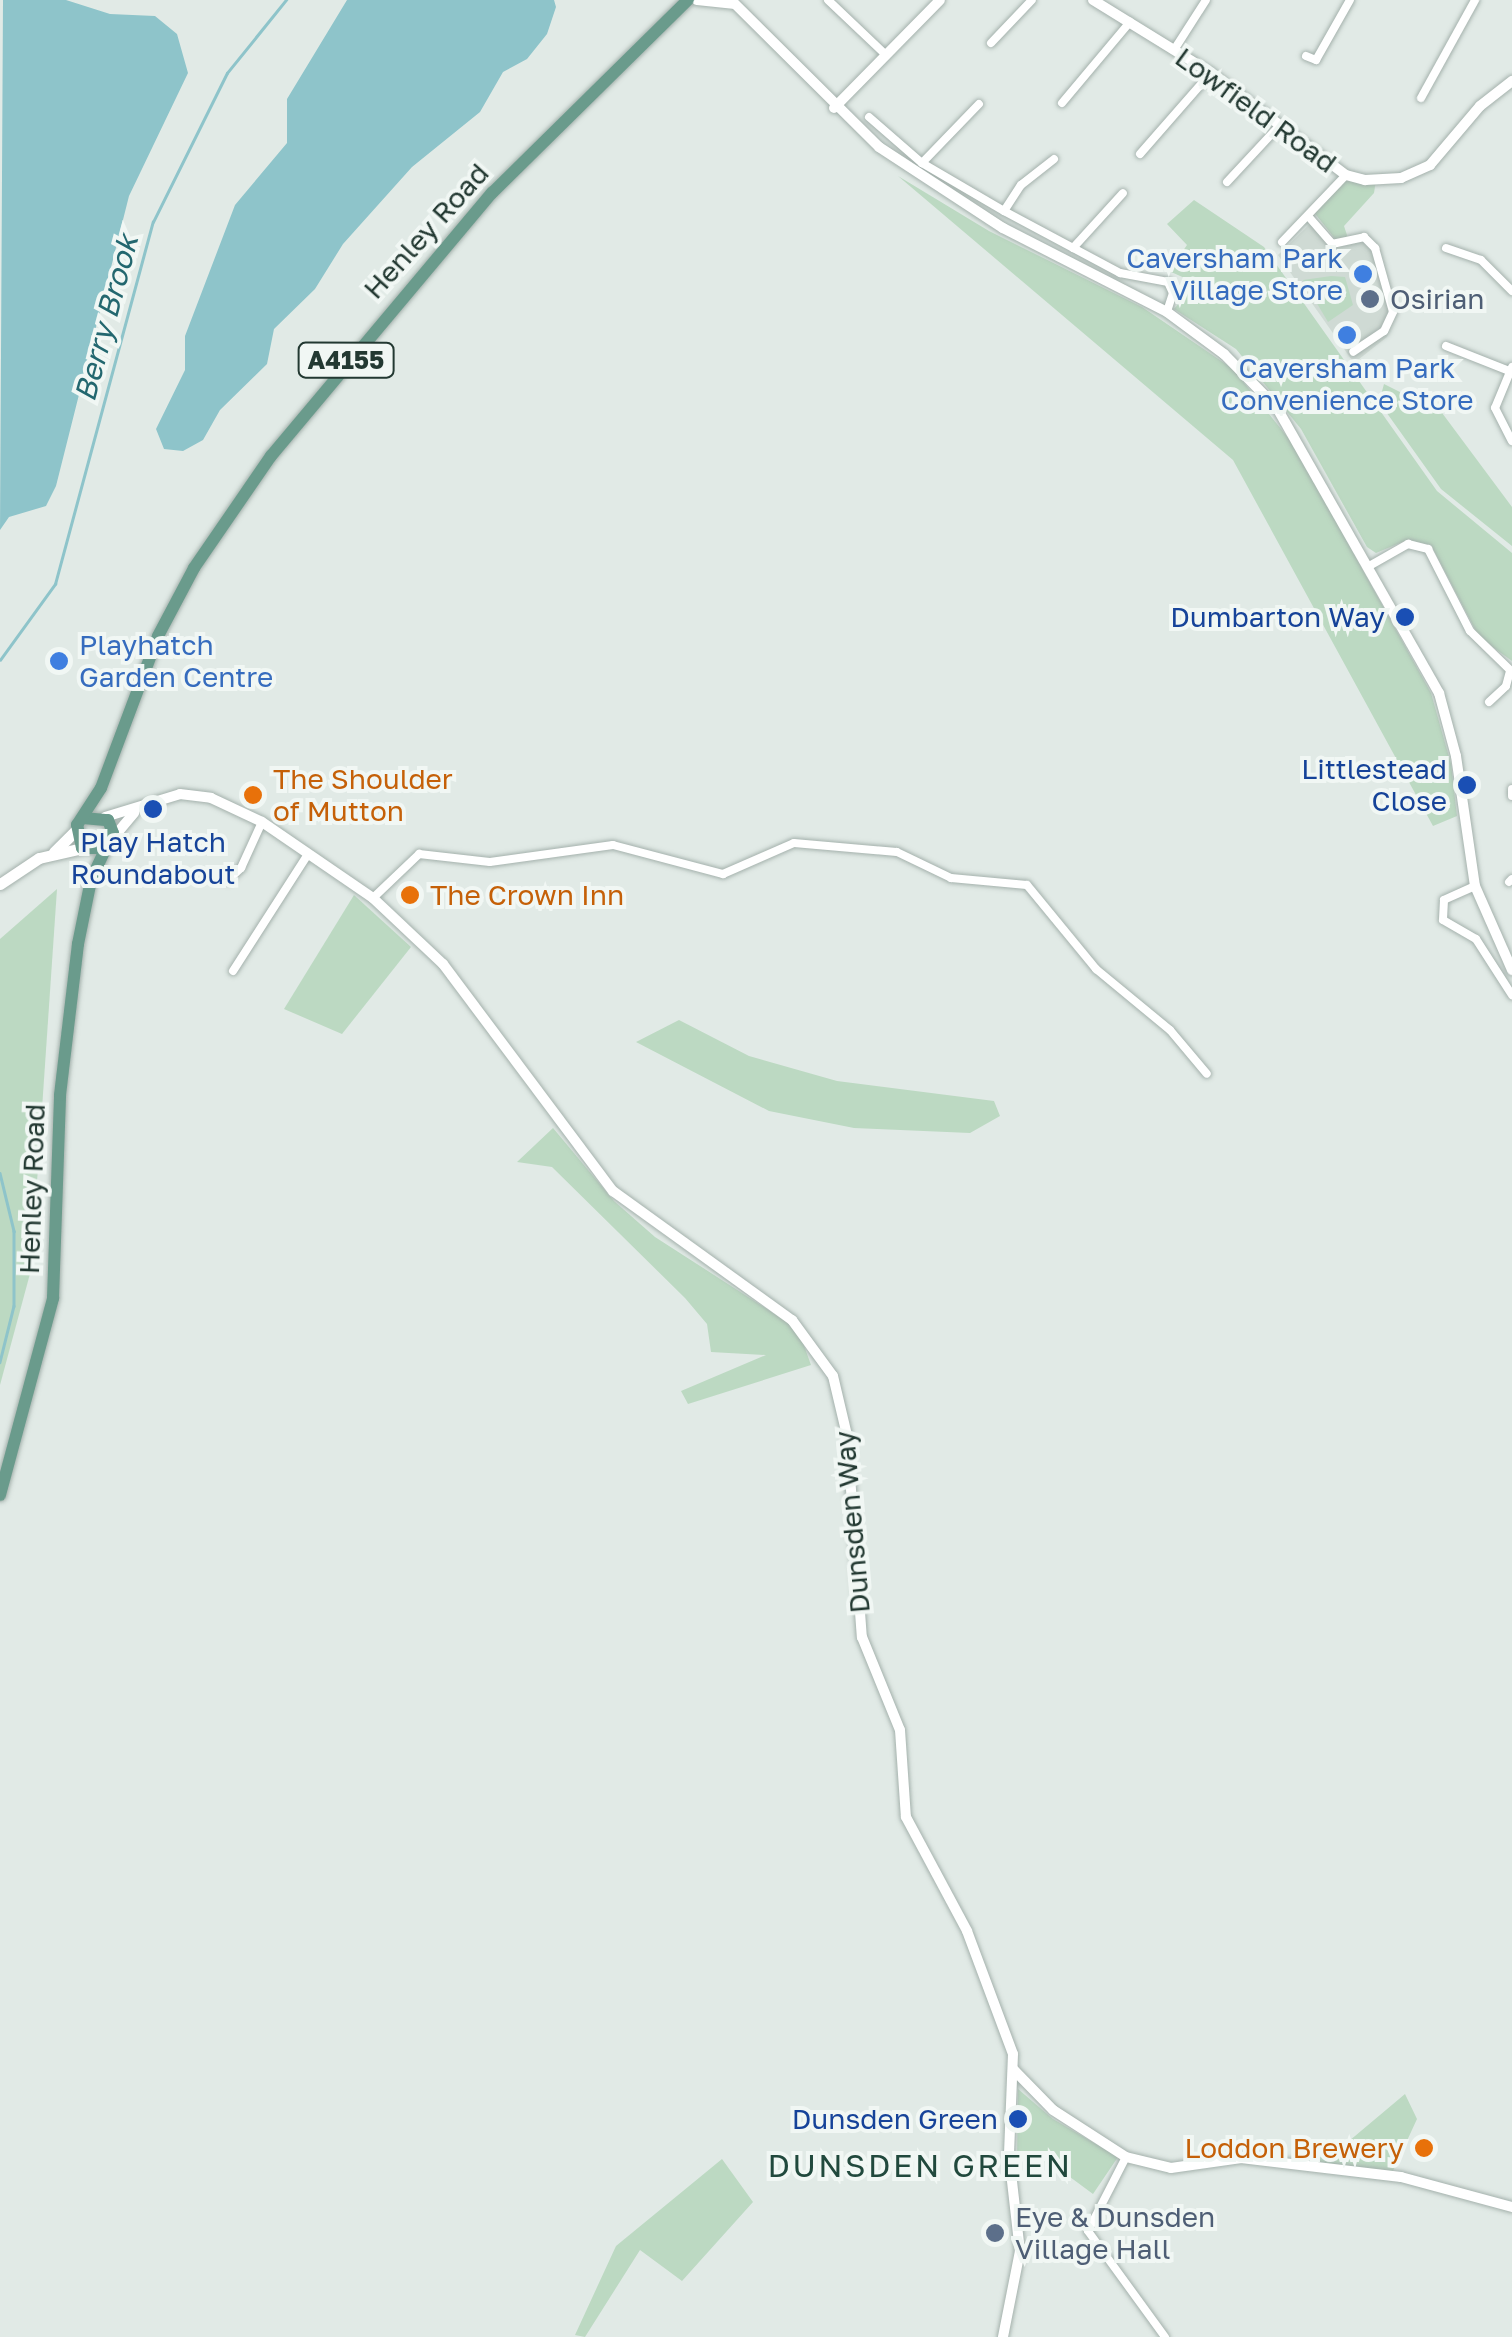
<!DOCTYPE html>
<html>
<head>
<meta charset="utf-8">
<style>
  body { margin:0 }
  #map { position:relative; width:1512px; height:2337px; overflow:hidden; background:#e1eae6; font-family:"Golos Text",sans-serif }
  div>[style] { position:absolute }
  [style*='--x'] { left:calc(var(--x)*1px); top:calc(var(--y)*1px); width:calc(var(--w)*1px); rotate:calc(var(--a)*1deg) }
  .built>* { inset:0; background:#cfdad4 }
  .green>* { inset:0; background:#bcd9c2 }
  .water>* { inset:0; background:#8ec4ca }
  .stream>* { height:2.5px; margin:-1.25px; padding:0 1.25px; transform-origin:1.25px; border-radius:1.25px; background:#8ec4ca }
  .roads { filter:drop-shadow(0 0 2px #a4b1ac) drop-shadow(0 0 2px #a4b1ac) }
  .minor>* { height:8px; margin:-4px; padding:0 4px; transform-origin:4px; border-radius:4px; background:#fff }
  .tertiary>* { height:10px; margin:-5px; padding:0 5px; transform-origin:5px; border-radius:5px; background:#fff }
  .secondary>* { height:11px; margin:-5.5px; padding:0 5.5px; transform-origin:5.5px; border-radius:5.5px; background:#fff }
  .primary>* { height:12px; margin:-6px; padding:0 6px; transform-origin:6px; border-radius:6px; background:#6a9b8c }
  .dots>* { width:28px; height:28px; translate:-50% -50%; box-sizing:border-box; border:5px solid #f1f7f4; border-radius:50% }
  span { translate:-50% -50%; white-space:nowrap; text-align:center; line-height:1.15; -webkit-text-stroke:8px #f1f7f4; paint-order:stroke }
  .shield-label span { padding:2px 8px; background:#f1f7f4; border:2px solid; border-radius:8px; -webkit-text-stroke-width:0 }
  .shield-label { font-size:25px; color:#233932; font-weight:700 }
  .street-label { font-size:28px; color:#233932 }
  .shop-label { font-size:28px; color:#366cbe }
  .right { translate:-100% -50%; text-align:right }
  .left { translate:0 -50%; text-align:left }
  .service-label { font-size:28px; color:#4e5e75 }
  .transit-label { font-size:28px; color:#164399 }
  .food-label { font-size:28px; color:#c56008 }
  .water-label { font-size:30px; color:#23676f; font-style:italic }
  .quarter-label { font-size:32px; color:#21493d; letter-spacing:2.5px }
</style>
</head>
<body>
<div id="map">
  <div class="built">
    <i style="clip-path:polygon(1315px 219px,1336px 240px,1367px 234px,1379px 247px,1395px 312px,1387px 337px,1354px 363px,1278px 255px)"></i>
  </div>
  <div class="green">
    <i style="clip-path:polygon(1346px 175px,1376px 180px,1374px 193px,1344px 226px,1348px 238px,1336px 240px,1313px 211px)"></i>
    <i style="clip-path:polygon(898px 176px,989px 231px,1142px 307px,1233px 369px,1293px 444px,1431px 693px,1451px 764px,1457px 816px,1433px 826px,1233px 460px)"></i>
    <i style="clip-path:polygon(1194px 200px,1264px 247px,1437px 491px,1512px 553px,1512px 661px,1479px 637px,1431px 545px,1407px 540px,1376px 553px,1367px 547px,1301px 429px,1236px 349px,1174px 309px,1190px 290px,1189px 280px,1169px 271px,1187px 245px,1167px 224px)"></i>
    <i style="clip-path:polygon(1331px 276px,1345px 277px,1353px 305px,1328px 322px,1303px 280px)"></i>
    <i style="clip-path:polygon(1384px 384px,1404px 394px,1425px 390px,1512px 507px,1512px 546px,1441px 489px,1379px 402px)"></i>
    <i style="clip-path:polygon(57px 889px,31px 1270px,0 1385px,0 939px)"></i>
    <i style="clip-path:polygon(354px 895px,411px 947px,342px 1034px,284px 1009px)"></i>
    <i style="clip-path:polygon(679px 1020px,749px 1056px,837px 1081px,994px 1101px,1000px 1116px,970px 1133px,854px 1128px,769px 1111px,636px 1042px)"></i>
    <i style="clip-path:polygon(553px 1128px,614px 1201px,655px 1237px,798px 1329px,811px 1365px,688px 1404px,681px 1391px,766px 1355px,711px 1352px,707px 1324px,685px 1298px,552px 1167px,517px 1162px)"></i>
    <i style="clip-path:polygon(1018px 2089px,1053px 2119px,1118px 2157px,1093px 2194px,1051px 2163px,1017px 2159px)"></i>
    <i style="clip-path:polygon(1405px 2094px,1417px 2119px,1393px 2171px,1329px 2170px,1292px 2158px,1330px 2157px)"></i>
    <i style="clip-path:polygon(722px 2159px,753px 2202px,682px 2281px,640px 2250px,585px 2337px,575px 2335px,616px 2246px)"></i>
  </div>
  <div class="water">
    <i style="clip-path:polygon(3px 0,66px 0,110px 14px,155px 16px,177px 34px,188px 73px,129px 196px,56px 486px,46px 506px,9px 517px,0 530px)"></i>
    <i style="clip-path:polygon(347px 0,554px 0,556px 7px,547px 34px,527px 59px,503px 72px,480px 112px,412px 167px,343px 244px,315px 289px,274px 329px,267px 364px,220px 410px,203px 440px,183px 451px,164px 449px,156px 429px,185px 370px,185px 336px,235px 205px,287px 143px,287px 99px)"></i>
  </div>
  <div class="stream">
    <i style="--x:0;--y:660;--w:94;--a:-54.1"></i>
    <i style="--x:55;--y:584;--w:375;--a:-74.9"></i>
    <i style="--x:153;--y:222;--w:166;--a:-63.6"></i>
    <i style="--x:227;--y:73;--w:94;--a:-51.1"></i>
    <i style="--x:0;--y:1173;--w:60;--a:76.4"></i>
    <i style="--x:14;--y:1231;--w:75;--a:90"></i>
    <i style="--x:14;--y:1306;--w:58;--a:104"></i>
  </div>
  <div class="roads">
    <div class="minor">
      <i style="--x:828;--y:0;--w:79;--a:43.5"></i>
      <i style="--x:991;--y:43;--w:59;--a:-46.4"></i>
      <i style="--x:1174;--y:50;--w:59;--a:-57.4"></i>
      <i style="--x:1306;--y:56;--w:11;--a:22"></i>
      <i style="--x:1316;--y:60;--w:69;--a:-60.5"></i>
      <i style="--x:1421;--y:98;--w:112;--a:-61.1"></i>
      <i style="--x:1062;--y:103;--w:106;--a:-50"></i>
      <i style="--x:869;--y:117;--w:70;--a:41"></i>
      <i style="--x:922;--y:163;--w:95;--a:30.3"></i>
      <i style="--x:1004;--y:211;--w:132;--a:28.1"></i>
      <i style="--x:1120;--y:273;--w:49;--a:10.6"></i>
      <i style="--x:1168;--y:282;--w:12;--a:66"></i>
      <i style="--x:1173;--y:293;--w:20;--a:108"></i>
      <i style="--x:1140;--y:154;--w:108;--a:-48.8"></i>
      <i style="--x:922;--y:163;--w:82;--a:-46"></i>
      <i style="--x:1227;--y:182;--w:78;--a:-47.1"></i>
      <i style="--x:1004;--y:211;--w:31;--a:-57"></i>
      <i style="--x:1021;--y:185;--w:42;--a:-38.2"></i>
      <i style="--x:1308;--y:216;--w:37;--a:49"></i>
      <i style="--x:1332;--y:244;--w:33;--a:-12"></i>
      <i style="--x:1364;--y:237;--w:16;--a:45"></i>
      <i style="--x:1375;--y:248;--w:66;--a:74.3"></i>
      <i style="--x:1393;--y:312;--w:21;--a:115"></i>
      <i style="--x:1384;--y:331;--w:37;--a:146"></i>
      <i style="--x:1282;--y:242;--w:93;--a:-46.3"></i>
      <i style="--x:1073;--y:248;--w:74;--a:-47.7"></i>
      <i style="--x:1446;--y:248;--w:37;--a:19"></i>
      <i style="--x:1481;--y:260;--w:44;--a:45"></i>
      <i style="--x:1446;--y:346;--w:68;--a:21.6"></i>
      <i style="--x:1512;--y:367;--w:44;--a:112.5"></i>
      <i style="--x:1495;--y:408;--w:37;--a:63"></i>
      <i style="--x:1371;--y:565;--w:43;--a:-29.6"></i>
      <i style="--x:1408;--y:544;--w:21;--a:14"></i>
      <i style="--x:1428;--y:549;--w:92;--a:62.9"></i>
      <i style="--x:1470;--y:631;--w:59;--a:44.3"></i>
      <i style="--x:1489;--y:702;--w:23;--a:-43"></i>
      <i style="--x:1506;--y:686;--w:16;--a:-75"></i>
      <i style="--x:1512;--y:789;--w:7;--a:90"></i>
      <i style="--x:228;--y:880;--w:18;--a:-43"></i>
      <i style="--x:241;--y:868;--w:51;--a:-65.5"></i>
      <i style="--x:1509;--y:882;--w:4;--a:-45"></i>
      <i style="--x:1475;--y:886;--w:34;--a:156"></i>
      <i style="--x:1444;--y:900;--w:20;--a:93"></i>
      <i style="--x:1443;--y:920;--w:38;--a:30"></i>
      <i style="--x:1476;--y:939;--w:67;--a:57.3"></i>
      <i style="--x:373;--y:898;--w:64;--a:-43.7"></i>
      <i style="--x:419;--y:854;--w:71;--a:6.4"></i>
      <i style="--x:490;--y:862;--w:124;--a:-7.9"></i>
      <i style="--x:613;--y:845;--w:114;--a:14.8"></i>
      <i style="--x:723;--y:874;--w:77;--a:-23.6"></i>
      <i style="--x:794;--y:843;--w:103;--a:5"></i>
      <i style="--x:897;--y:852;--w:60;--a:25.7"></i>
      <i style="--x:951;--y:878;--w:76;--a:5.3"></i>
      <i style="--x:1027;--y:885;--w:109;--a:50.6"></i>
      <i style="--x:1096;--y:969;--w:96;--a:39.5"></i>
      <i style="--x:1170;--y:1030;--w:57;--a:49.9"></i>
      <i style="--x:233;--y:971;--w:139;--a:-57.3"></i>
      <i style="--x:1126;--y:2157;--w:83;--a:117.2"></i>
      <i style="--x:1088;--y:2231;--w:131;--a:54"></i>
    </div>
    <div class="tertiary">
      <i style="--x:697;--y:0;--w:36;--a:6"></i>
      <i style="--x:731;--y:0;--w:209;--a:44.8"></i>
      <i style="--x:879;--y:147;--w:148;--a:33.2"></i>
      <i style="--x:1003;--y:228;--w:184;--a:27.1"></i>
      <i style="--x:1167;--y:312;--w:71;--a:36.4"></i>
      <i style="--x:1224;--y:354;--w:76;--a:45.5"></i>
      <i style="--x:1277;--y:408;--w:328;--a:60.4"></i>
      <i style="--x:1439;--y:693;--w:65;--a:74.9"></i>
      <i style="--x:1456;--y:756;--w:131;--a:81.7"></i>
      <i style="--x:1475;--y:886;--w:92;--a:66.2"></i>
      <i style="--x:1093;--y:0;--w:139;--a:31.7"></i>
      <i style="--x:1211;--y:73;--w:169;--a:37.1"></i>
      <i style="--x:1346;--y:175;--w:20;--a:15"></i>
      <i style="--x:1365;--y:180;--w:36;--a:-3"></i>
      <i style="--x:1401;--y:178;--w:32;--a:-24"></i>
      <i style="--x:1430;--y:165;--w:77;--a:-49.7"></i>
      <i style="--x:1480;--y:106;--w:41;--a:-38"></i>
      <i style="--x:834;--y:108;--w:151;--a:-45.5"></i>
      <i style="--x:105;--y:817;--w:78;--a:-17"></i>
      <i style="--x:180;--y:794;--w:31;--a:7"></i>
      <i style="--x:211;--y:798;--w:56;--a:25.2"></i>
      <i style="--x:262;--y:822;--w:135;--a:34.4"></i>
      <i style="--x:373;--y:898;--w:96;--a:43.3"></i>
      <i style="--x:443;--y:964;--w:284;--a:53.2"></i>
      <i style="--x:613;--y:1191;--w:221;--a:35.8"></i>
      <i style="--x:792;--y:1320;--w:69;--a:53.8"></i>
      <i style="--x:833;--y:1376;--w:61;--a:76.7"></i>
      <i style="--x:847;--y:1435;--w:203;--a:85.8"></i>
      <i style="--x:862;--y:1637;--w:100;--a:67.8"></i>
      <i style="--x:900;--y:1730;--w:87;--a:86.1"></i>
      <i style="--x:906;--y:1817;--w:129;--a:61.8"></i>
      <i style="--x:967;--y:1931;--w:131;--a:69.5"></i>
      <i style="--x:1013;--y:2054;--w:101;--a:92.3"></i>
      <i style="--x:1009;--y:2155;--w:97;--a:83.5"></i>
      <i style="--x:1020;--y:2251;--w:88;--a:101.2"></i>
      <i style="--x:113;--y:838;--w:33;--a:-50"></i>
      <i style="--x:1013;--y:2069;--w:57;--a:45.7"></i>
      <i style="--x:1053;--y:2110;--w:87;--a:32.8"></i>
      <i style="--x:1126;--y:2157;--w:46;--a:13.7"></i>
      <i style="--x:1171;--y:2168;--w:71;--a:-8.1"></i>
      <i style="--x:1241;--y:2158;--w:161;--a:6.8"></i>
      <i style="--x:1401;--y:2177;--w:115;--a:15.1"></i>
    </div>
    <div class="secondary">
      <i style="--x:54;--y:852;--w:31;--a:-45"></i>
      <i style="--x:0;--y:884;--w:47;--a:-33.7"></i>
      <i style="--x:39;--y:858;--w:44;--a:-13.1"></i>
    </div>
    <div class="primary">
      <i style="--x:83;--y:818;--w:25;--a:5"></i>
      <i style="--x:108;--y:820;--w:14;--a:69"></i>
      <i style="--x:113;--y:833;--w:17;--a:115"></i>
      <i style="--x:106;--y:848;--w:24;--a:180"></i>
      <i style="--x:82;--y:848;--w:24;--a:-102"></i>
      <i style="--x:77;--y:825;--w:44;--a:-57"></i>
      <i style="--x:101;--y:788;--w:162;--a:-69.4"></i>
      <i style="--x:158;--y:636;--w:77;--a:-62.1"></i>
      <i style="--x:194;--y:568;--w:136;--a:-55.5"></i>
      <i style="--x:271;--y:456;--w:344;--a:-50"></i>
      <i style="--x:492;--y:193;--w:275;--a:-44.6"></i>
      <i style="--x:0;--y:1495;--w:204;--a:-74.9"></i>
      <i style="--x:53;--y:1298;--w:203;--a:-88"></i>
      <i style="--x:60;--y:1095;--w:152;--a:-83.2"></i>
      <i style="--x:78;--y:944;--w:65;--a:-78.5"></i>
      <i style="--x:91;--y:880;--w:35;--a:-65"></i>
    </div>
  </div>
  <div class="dots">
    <i style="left:1363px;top:274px;background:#3f7fe0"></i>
    <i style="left:1370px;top:299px;background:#5c6f8a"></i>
    <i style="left:1347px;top:335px;background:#3f7fe0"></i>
    <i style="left:1405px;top:617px;background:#1a4fb4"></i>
    <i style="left:59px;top:661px;background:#3f7fe0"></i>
    <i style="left:1467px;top:785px;background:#1a4fb4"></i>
    <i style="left:253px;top:795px;background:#e8710a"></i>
    <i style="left:153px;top:809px;background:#1a4fb4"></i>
    <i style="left:410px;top:895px;background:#e8710a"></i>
    <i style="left:1018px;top:2119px;background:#1a4fb4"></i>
    <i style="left:1424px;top:2148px;background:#e8710a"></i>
    <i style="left:995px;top:2233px;background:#5c6f8a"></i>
  </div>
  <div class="shield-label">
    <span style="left:346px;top:360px">A4155</span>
  </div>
  <div class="street-label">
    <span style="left:1256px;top:110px;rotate:36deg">Lowfield Road</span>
    <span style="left:426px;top:231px;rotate:-48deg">Henley Road</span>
    <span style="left:32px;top:1189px;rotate:-88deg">Henley Road</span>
    <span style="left:852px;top:1522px;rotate:-95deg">Dunsden Way</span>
  </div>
  <div class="shop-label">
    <span class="right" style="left:1343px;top:274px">Caversham Park<br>Village Store</span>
    <span style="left:1347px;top:384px">Caversham Park<br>Convenience Store</span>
    <span class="left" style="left:79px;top:661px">Playhatch<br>Garden Centre</span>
  </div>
  <div class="service-label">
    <span class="left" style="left:1390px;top:299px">Osirian</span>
    <span class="left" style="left:1015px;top:2233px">Eye &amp; Dunsden<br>Village Hall</span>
  </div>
  <div class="transit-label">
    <span class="right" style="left:1385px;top:617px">Dumbarton Way</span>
    <span class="right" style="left:1447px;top:785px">Littlestead<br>Close</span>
    <span style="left:153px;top:858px">Play Hatch<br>Roundabout</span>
    <span class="right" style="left:998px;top:2119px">Dunsden Green</span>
  </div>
  <div class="food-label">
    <span class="left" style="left:273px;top:795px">The Shoulder<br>of Mutton</span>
    <span class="left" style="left:430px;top:895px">The Crown Inn</span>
    <span class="right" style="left:1404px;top:2148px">Loddon Brewery</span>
  </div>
  <div class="water-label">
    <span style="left:106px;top:318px;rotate:-75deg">Berry Brook</span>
  </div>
  <div class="quarter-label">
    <span style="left:920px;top:2165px">DUNSDEN GREEN</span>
  </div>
</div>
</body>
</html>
